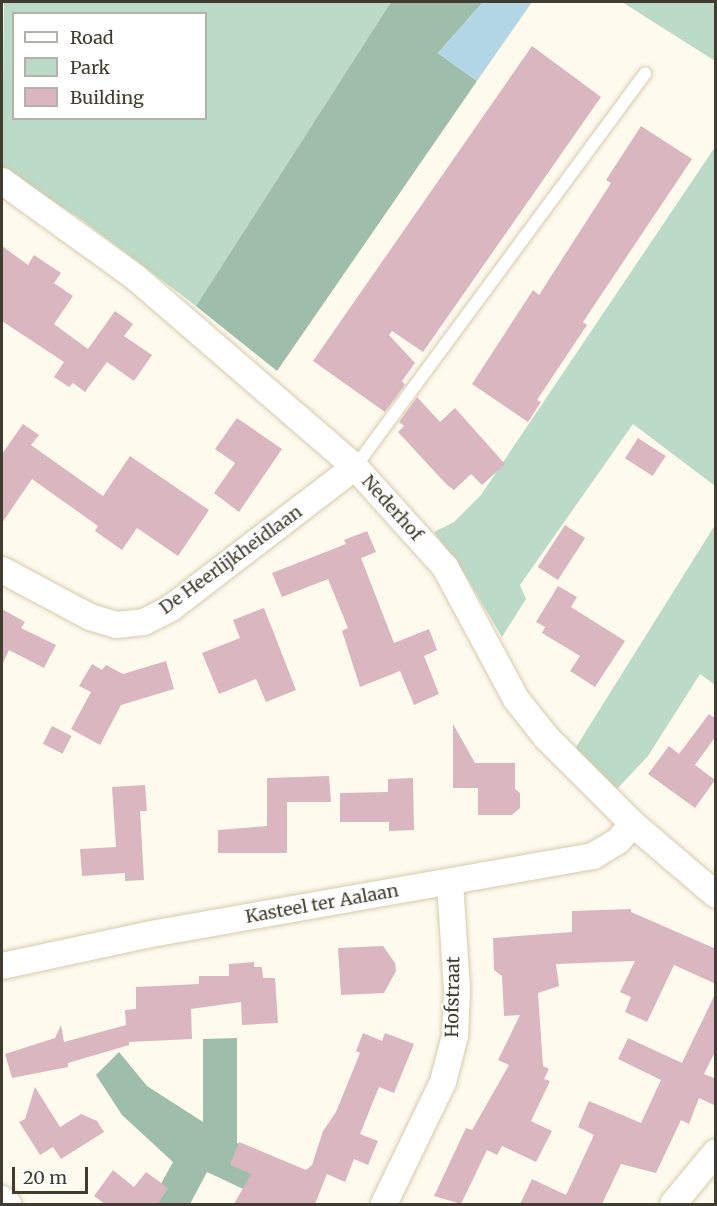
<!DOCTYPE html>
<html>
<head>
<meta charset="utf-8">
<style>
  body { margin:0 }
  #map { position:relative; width:717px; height:1206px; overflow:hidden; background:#fefaee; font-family:Merriweather,serif }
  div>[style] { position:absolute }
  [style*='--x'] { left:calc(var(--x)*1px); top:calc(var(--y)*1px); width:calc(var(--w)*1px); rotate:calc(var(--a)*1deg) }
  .green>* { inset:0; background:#bbdac7 }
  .forest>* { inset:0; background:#9ebdaa }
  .water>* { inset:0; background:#b2d6e6 }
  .building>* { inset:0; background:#d9b6c0; transform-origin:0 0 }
  .roads { filter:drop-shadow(0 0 2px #d5cbad) drop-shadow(0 0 2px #d5cbad) }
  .service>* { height:12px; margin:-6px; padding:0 6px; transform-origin:6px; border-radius:6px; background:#fff }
  .minor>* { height:26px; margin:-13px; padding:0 13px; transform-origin:13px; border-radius:13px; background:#fff }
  span { translate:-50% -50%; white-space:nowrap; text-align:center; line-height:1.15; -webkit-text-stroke:4.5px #fff; paint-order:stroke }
  .street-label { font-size:18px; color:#413c30 }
  .frame { position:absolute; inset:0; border:3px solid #413c30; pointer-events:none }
  .legend { position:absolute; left:12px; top:12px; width:195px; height:108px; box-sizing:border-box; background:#fff; border:2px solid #b3b1ac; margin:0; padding:8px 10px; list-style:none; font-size:18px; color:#413c30 }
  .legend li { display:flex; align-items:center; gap:12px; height:30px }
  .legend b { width:30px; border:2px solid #b3b1ac }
  .scale { position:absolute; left:12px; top:1167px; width:76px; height:27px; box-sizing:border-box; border:3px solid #413c30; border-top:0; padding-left:8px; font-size:18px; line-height:21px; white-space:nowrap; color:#413c30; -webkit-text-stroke:4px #fff; paint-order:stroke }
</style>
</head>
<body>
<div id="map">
  <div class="green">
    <i style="clip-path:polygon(evenodd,4px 2px,391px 2px,196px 306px,82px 220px,2px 168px,4px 2px,14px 14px,206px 14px,206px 118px,14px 118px,14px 14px)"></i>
    <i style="clip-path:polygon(622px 2px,715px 2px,715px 61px)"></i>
    <i style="clip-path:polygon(715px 147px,715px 486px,633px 424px,520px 585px,526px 599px,502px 637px,461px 568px,434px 532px,454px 522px,481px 495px)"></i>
    <i style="clip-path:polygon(715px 525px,715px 685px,700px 674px,648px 756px,615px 791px,573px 752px)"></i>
  </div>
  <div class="forest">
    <i style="clip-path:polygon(391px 2px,483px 2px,438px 53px,477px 81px,277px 371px,196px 306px)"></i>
    <i style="clip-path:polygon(237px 1038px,237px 1143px,271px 1159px,258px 1196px,207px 1172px,190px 1204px,150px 1204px,173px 1162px,122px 1115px,96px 1075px,119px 1052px,147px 1086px,203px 1122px,203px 1039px)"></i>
  </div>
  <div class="water">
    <i style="clip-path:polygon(483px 2px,532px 2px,477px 81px,438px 53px)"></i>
  </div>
  <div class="building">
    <i style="clip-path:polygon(532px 46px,601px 97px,423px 352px,392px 331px,389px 335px,415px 363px,402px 381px,405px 385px,385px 412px,313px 361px)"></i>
    <i style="clip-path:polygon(641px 126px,692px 159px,583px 322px,587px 325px,537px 400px,541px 402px,528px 422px,472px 384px,533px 290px,539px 295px,611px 183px,606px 180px)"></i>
    <i style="clip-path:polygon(2px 246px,28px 265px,34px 255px,61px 273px,54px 283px,73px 296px,54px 324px,88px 349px,115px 311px,133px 324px,124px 336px,152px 355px,134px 381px,107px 362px,85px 392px,73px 383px,69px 387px,54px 377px,64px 362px,2px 321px)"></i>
    <i style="clip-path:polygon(417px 397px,440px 422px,455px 408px,505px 464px,482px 485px,471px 474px,454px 490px,447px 485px,398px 432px,404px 426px,399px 422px)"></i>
    <i style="clip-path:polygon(237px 418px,282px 449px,239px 512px,214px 493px,235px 463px,215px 449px)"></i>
    <i style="clip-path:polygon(23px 424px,39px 435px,31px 445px,103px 496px,130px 456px,209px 510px,178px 556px,137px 528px,122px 550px,95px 531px,98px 526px,32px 479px,2px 523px,2px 454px)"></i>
    <i style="left:638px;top:438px;width:33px;height:24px;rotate:33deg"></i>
    <i style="left:565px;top:525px;width:24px;height:50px;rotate:33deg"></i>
    <i style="clip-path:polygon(367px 531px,376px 552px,361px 558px,394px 643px,429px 629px,437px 650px,424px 656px,439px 694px,414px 705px,400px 671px,360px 687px,342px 631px,348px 628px,328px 579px,282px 597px,272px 573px,346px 544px,344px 540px)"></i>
    <i style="clip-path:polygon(558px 586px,577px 597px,571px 607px,625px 641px,595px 687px,570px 671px,580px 656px,542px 633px,545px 627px,536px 622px)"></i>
    <i style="clip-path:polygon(264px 608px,296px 690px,266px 702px,256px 679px,219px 694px,202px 653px,240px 638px,233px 620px)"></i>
    <i style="clip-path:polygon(2px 609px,25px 622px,21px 628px,56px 645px,44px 668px,9px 650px,2px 665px)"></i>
    <i style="clip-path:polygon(166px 661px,174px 689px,121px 705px,100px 745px,71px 729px,91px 692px,79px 686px,92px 664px,102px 670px,106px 665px,123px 674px)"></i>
    <i style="clip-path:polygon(709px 714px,716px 719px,716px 736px,695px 765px,715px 780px,695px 808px,648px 774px,669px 746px,679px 754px)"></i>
    <i style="clip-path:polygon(453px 724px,475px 763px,515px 763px,515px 789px,520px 793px,520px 808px,512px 815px,478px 815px,478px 788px,453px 788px)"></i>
    <i style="left:52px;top:726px;width:22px;height:20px;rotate:27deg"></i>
    <i style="clip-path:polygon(329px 776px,331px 802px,287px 802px,287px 853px,218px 853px,218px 830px,267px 826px,267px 778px)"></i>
    <i style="clip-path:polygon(413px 778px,414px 830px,389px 831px,389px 822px,340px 822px,340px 793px,388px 792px,388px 779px)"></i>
    <i style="clip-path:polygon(145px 785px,147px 811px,140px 811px,144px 880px,125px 881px,125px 873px,82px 876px,80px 849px,116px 847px,112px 787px)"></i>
    <i style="clip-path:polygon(631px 909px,631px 912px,716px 949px,716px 984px,674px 965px,647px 1022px,625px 1012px,631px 997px,620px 992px,635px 961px,556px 964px,559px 986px,538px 993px,543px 1066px,549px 1069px,544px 1079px,550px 1081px,531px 1121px,552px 1131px,536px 1162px,502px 1146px,497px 1155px,487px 1150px,461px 1204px,434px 1196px,466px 1128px,472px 1130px,509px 1065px,498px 1060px,520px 1015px,504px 1016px,502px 976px,494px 970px,493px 938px,572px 932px,572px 911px)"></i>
    <i style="clip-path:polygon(383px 946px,395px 963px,396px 971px,384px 993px,341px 995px,338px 948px)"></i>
    <i style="clip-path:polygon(254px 962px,254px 967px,262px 967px,263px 978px,275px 978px,278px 1023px,242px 1025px,241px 1002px,191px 1009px,192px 1039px,129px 1042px,129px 1045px,68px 1063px,68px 1067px,12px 1078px,5px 1054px,55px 1038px,61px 1025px,64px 1042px,126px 1025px,125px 1010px,136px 1009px,136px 987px,199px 984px,199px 976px,229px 976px,229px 964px)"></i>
    <i style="clip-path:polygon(716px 992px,716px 1050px,704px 1074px,716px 1079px,716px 1106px,699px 1098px,689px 1124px,681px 1120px,656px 1173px,621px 1164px,602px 1204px,520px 1204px,532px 1179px,566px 1195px,594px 1135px,578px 1127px,589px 1101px,641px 1123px,661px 1080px,618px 1059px,628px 1038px,682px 1063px)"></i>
    <i style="clip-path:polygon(363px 1033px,382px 1041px,385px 1033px,414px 1044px,394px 1093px,379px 1087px,360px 1134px,378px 1141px,368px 1165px,354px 1159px,345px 1182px,327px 1174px,315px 1204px,234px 1204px,251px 1174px,230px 1165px,239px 1142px,306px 1170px,312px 1165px,323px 1131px,336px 1112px,360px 1053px,356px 1051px)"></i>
    <i style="clip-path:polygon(35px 1087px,60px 1127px,81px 1114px,97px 1121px,104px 1132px,61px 1159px,53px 1147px,40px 1155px,19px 1122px,25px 1119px)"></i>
    <i style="clip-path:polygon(113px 1170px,134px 1187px,146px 1172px,168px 1188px,158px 1204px,105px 1204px,94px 1196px)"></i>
  </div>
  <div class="roads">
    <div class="service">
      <i style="--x:355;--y:467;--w:489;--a:-53.6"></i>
    </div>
    <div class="minor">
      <i style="--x:2;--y:181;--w:164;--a:35.8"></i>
      <i style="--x:135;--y:277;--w:291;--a:40.8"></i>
      <i style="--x:355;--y:467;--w:135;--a:48"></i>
      <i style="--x:445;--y:567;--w:150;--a:61.7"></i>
      <i style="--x:516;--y:699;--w:48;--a:51.7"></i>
      <i style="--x:546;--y:737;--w:123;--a:45"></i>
      <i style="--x:633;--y:824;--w:109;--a:40.5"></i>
      <i style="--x:2;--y:570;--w:100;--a:28.1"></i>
      <i style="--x:90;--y:617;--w:27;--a:17"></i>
      <i style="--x:116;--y:625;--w:28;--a:-6"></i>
      <i style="--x:144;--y:622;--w:30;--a:-27"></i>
      <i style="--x:171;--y:608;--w:232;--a:-37.5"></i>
      <i style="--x:2;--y:966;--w:152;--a:-12.1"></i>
      <i style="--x:151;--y:934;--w:449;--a:-10"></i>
      <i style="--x:593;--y:856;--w:29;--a:-31"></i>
      <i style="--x:618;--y:841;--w:23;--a:-49"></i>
      <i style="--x:2;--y:1199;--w:8;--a:40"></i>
      <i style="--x:384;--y:1204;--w:136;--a:-64.2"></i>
      <i style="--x:443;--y:1082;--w:48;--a:-75.4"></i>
      <i style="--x:455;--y:1036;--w:46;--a:-87.5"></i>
      <i style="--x:457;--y:990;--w:108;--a:-93.7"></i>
      <i style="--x:673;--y:1204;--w:67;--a:-50.4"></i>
    </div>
  </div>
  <div class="street-label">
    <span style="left:392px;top:508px;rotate:48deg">Nederhof</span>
    <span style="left:231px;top:560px;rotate:-36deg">De Heerlijkheidlaan</span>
    <span style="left:322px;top:904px;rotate:-10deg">Kasteel ter Aalaan</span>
    <span style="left:453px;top:997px;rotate:-89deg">Hofstraat</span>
  </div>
  <div class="frame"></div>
  <ul class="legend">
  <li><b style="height:8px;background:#fff"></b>Road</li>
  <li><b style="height:16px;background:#bbdac7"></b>Park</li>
  <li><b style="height:16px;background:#d9b6c0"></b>Building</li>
  </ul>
  <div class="scale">20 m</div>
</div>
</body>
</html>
